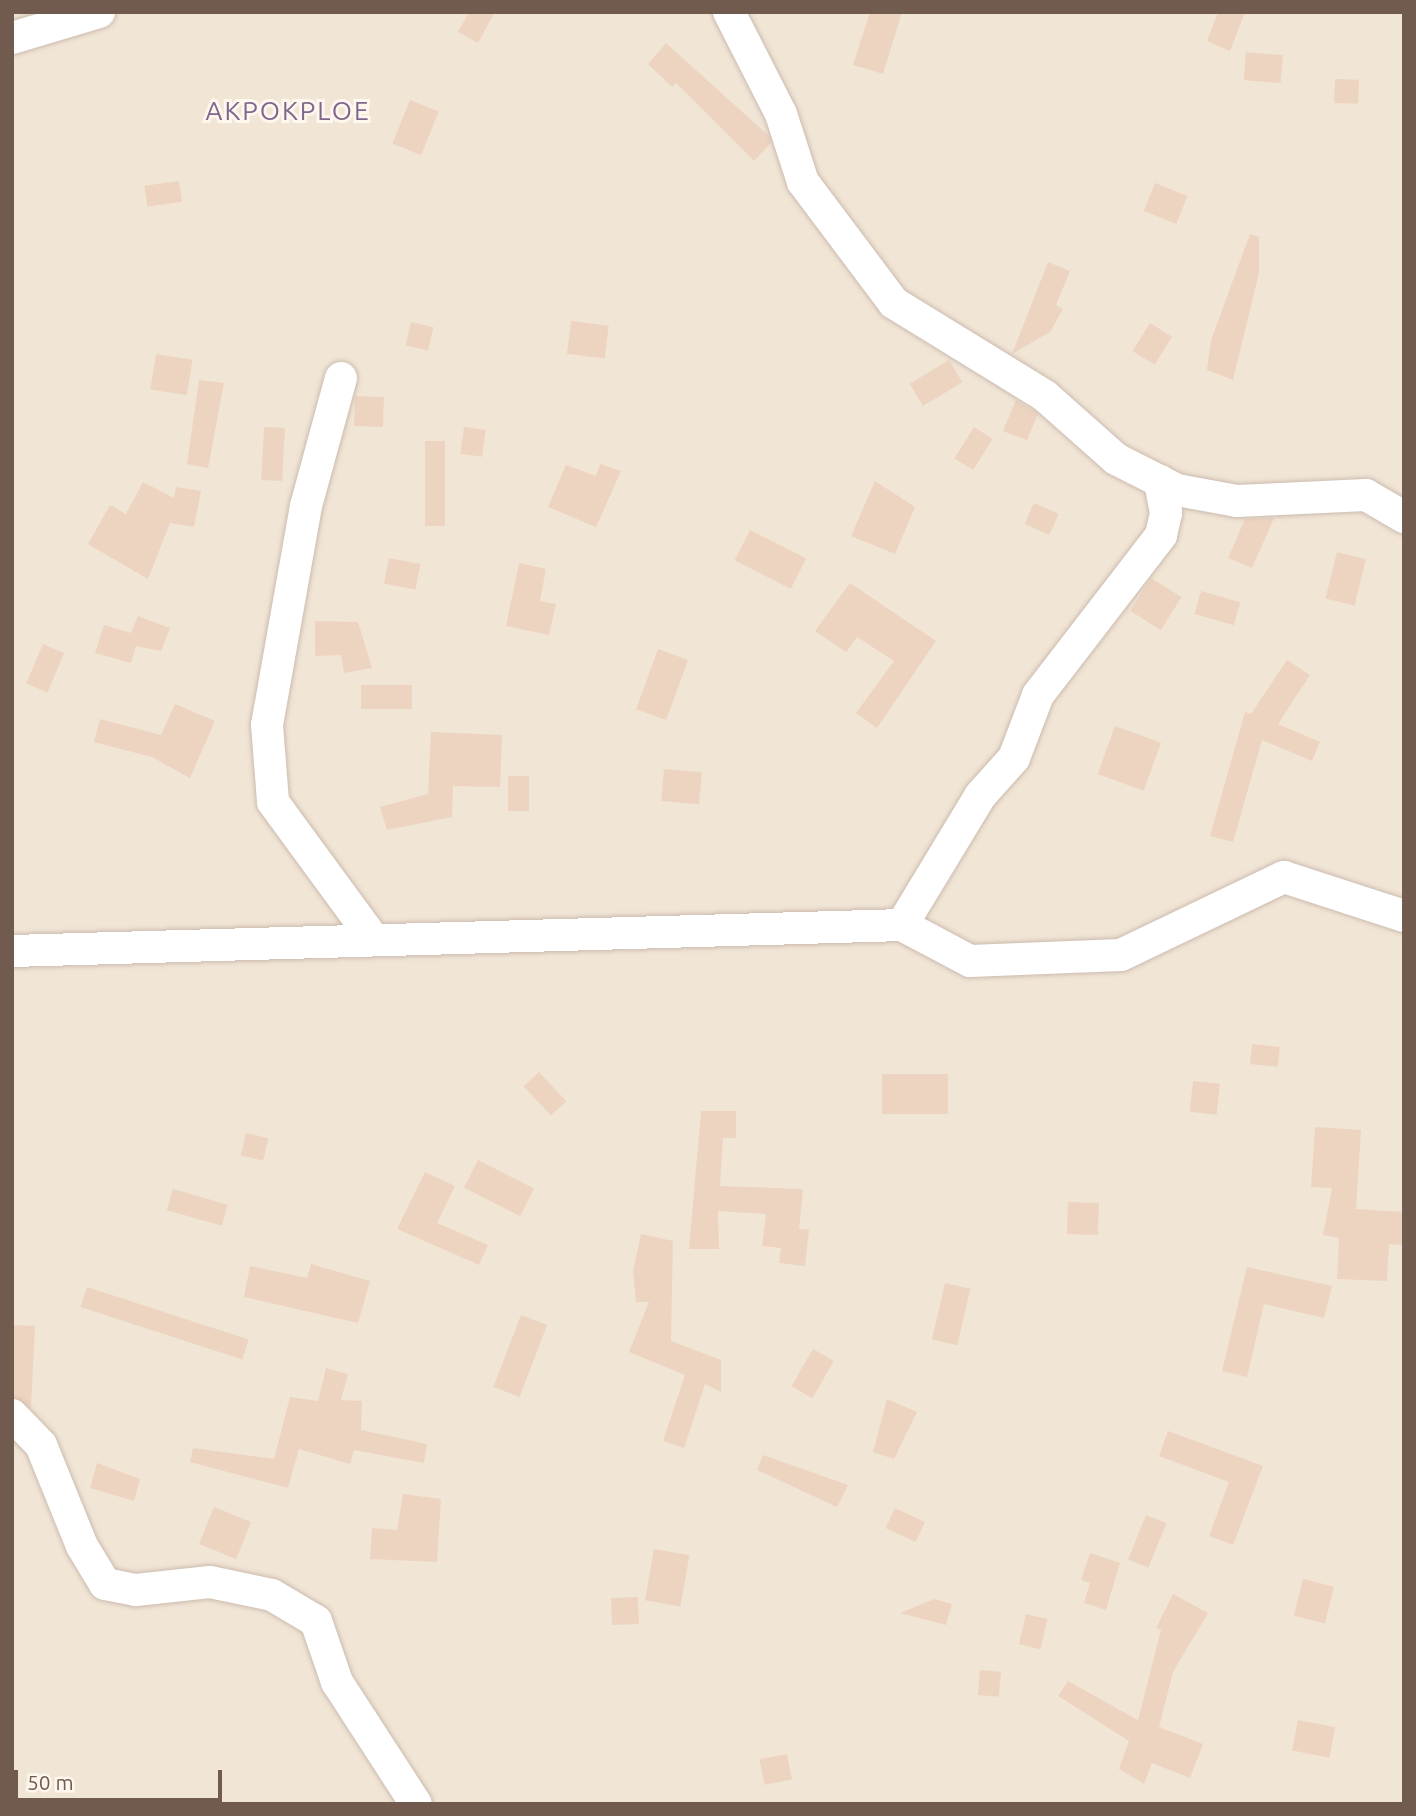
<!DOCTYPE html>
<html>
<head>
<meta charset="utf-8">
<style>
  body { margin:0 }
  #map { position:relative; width:1416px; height:1816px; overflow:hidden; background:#faf3e7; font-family:Ubuntu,sans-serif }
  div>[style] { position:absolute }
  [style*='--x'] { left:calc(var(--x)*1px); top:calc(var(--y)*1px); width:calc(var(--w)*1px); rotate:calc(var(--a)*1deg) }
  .residential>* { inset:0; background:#f1e5d6; transform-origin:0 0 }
  .building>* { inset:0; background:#edd4c1; transform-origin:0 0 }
  .roads { filter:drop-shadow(0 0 2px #cbbbae) drop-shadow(0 0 2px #cbbbae) }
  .street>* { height:32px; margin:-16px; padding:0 16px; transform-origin:16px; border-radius:16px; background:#fff }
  span { translate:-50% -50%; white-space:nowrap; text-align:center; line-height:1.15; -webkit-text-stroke:6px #fdf7ed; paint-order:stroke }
  .quarter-label { font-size:26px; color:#81668d; letter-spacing:2px }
  .frame { position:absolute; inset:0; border:14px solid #715b4e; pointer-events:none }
  .scale { position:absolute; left:14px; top:1770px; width:208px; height:32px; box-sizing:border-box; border:4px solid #715b4e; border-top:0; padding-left:9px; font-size:21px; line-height:24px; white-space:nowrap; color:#715b4e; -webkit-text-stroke:5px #fdf7ed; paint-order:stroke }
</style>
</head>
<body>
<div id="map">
  <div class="residential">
    <i style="left:12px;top:12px;width:1392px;height:1792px"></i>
  </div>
  <div class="building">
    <i style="clip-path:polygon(469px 12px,495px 12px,478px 43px,458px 32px)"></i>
    <i style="clip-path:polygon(870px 12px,902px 12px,883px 74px,853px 65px)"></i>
    <i style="clip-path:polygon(1218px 12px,1245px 12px,1230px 51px,1207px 41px)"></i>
    <i style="clip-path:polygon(666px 43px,769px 136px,771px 143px,754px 161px,676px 83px,672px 87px,648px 64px)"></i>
    <i style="left:1246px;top:52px;width:37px;height:28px;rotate:5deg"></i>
    <i style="left:1335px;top:79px;width:24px;height:24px;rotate:2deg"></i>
    <i style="left:410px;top:100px;width:31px;height:47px;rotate:22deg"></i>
    <i style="left:179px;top:181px;width:21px;height:35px;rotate:82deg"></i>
    <i style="left:1155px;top:183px;width:35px;height:30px;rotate:22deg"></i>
    <i style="clip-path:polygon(1250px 234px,1259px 237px,1259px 273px,1233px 380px,1207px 370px,1211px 340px)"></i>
    <i style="clip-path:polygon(1048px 262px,1070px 271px,1056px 305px,1063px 309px,1050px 332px,1012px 354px)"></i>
    <i style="left:571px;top:321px;width:38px;height:33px;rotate:7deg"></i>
    <i style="left:411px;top:322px;width:23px;height:24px;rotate:13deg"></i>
    <i style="left:1150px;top:323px;width:26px;height:33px;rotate:32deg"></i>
    <i style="left:156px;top:354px;width:37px;height:36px;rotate:9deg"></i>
    <i style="left:949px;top:360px;width:26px;height:46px;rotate:59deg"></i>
    <i style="clip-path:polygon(199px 380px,224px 383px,208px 468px,187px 464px)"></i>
    <i style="left:355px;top:396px;width:29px;height:30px;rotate:2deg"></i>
    <i style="clip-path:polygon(1016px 400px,1038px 414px,1027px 440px,1003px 431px)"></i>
    <i style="left:264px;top:427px;width:21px;height:53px;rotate:3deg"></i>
    <i style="left:464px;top:427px;width:22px;height:27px;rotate:8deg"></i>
    <i style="left:974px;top:427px;width:22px;height:37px;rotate:32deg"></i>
    <i style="left:425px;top:441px;width:20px;height:85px"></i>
    <i style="clip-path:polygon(600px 464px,621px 471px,596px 527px,548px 507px,566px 465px,596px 476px)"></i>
    <i style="clip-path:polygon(875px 481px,915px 507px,895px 554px,851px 536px)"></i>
    <i style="clip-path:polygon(143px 482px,174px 498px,176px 487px,201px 491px,194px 527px,170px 523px,148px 579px,88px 544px,110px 505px,126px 514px)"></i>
    <i style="left:1034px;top:503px;width:27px;height:23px;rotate:24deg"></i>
    <i style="clip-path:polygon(1274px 518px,1252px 568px,1228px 558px,1245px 519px)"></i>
    <i style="left:750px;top:530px;width:63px;height:34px;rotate:27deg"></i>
    <i style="left:1337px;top:552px;width:30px;height:48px;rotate:14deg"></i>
    <i style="left:389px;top:558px;width:32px;height:26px;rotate:11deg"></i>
    <i style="clip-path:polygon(519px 563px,546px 569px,540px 601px,556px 604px,549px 635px,506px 626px)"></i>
    <i style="left:1151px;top:578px;width:36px;height:39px;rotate:32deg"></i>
    <i style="clip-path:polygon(850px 583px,936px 641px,877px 728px,856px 713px,894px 661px,857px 637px,846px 652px,815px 631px)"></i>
    <i style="left:1201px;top:591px;width:41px;height:24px;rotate:16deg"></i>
    <i style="clip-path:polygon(138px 616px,170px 628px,161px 651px,136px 646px,131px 663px,95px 653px,104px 625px,131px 633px)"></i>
    <i style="clip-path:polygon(315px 621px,358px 622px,372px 668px,344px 673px,341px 655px,315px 656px)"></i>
    <i style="left:43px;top:644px;width:23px;height:43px;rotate:23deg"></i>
    <i style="left:658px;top:649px;width:32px;height:64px;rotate:20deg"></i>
    <i style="clip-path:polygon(1287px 660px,1310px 675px,1278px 724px,1320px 742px,1312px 761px,1262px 740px,1233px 842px,1210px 836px,1245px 712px,1251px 714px)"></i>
    <i style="left:412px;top:685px;width:24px;height:51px;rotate:90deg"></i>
    <i style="clip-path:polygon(175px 704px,215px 721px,190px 778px,152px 757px,94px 742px,100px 719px,161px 735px)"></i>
    <i style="left:1115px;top:726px;width:49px;height:51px;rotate:20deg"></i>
    <i style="clip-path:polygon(431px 732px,502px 735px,500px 787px,453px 786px,452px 817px,387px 830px,380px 807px,428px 794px)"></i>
    <i style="left:664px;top:769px;width:38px;height:32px;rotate:5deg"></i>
    <i style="left:508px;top:776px;width:21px;height:35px"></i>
    <i style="left:1252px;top:1044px;width:28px;height:20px;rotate:6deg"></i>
    <i style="left:539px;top:1072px;width:40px;height:21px;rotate:47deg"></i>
    <i style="left:882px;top:1074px;width:66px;height:40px"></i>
    <i style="left:1193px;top:1081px;width:27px;height:31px;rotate:6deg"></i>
    <i style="clip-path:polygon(701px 1111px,736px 1111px,736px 1138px,723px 1138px,720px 1186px,803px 1189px,799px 1229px,809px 1230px,805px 1266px,779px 1263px,781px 1248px,762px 1246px,766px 1214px,718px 1211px,719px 1249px,689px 1249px)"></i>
    <i style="clip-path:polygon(1315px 1127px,1361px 1130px,1356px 1209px,1404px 1212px,1404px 1245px,1389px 1244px,1387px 1281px,1337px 1279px,1339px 1238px,1323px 1235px,1332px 1188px,1311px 1187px)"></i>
    <i style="left:246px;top:1133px;width:23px;height:23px;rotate:13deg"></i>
    <i style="left:478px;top:1160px;width:63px;height:31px;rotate:27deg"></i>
    <i style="clip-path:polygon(425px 1172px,455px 1186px,437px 1223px,488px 1245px,479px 1265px,397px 1229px)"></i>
    <i style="left:173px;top:1189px;width:57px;height:22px;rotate:16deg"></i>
    <i style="left:1068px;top:1202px;width:31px;height:32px;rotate:2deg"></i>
    <i style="clip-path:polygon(641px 1234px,673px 1241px,671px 1341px,721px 1360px,721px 1392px,705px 1384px,684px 1448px,663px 1441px,685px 1375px,629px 1352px,649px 1302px,636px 1302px,633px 1271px)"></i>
    <i style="clip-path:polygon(311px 1264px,370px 1281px,358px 1323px,244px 1297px,250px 1266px,307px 1278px)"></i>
    <i style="clip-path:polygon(1247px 1267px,1332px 1286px,1324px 1318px,1264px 1304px,1247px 1377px,1222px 1371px)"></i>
    <i style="left:945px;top:1283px;width:26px;height:58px;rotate:13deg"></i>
    <i style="left:87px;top:1287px;width:170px;height:21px;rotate:18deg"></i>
    <i style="left:521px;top:1315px;width:28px;height:77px;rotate:21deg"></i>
    <i style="clip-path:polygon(12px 1325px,35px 1326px,31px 1408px,12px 1397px)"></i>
    <i style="left:813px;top:1349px;width:24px;height:43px;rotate:30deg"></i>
    <i style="clip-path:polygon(326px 1368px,348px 1374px,341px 1400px,362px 1401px,361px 1430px,427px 1444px,424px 1463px,354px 1450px,350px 1464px,299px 1449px,288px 1488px,190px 1462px,193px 1448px,274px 1459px,290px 1397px,318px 1401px)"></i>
    <i style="clip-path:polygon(887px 1399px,917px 1412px,894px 1459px,873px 1452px)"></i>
    <i style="clip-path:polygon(1168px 1431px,1263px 1466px,1233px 1545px,1209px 1536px,1229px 1482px,1159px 1456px)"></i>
    <i style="clip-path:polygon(763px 1455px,848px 1485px,837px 1507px,757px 1470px)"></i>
    <i style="clip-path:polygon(97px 1463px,140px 1479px,134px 1501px,90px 1488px)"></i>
    <i style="clip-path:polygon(403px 1494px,441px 1499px,437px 1562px,370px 1559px,372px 1528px,397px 1530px)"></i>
    <i style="left:214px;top:1507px;width:40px;height:40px;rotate:22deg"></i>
    <i style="left:895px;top:1508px;width:33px;height:22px;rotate:25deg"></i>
    <i style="left:1146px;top:1515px;width:22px;height:48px;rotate:22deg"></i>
    <i style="left:654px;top:1549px;width:36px;height:52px;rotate:10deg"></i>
    <i style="clip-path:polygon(1090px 1553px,1120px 1563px,1106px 1610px,1084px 1603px,1090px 1583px,1081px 1580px)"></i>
    <i style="left:1303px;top:1579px;width:32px;height:38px;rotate:14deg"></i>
    <i style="clip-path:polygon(1173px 1594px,1208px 1613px,1173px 1672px,1159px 1727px,1203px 1744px,1190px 1778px,1152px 1763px,1144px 1784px,1119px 1769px,1129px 1741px,1058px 1696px,1068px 1681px,1138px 1720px,1161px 1630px,1156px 1628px)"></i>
    <i style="left:638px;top:1597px;width:27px;height:27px;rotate:88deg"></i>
    <i style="clip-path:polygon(934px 1599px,952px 1604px,946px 1625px,900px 1613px)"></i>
    <i style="left:1026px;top:1614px;width:22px;height:31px;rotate:13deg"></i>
    <i style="left:980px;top:1670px;width:21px;height:25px;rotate:5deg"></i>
    <i style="left:1298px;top:1720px;width:38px;height:31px;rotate:11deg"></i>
    <i style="left:787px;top:1754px;width:26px;height:28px;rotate:79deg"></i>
  </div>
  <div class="roads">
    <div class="street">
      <i style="--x:729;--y:12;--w:114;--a:63"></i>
      <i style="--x:781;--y:114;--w:71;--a:72.1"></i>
      <i style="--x:803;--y:182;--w:151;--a:53.1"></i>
      <i style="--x:894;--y:303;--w:177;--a:31.6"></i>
      <i style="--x:1045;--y:396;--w:95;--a:41.6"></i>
      <i style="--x:1116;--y:459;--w:68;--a:26.9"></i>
      <i style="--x:1177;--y:490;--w:61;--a:10.4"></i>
      <i style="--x:1237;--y:501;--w:129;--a:-2.7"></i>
      <i style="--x:1366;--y:495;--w:44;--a:30.1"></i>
      <i style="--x:12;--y:38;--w:91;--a:-16.6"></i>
      <i style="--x:341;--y:378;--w:133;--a:105.3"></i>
      <i style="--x:306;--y:506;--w:222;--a:100.1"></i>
      <i style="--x:267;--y:725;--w:77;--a:85.5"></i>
      <i style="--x:273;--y:802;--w:171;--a:53.8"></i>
      <i style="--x:902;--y:925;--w:151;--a:-58.8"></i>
      <i style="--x:980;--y:796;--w:51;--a:-48.2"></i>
      <i style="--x:1014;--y:758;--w:67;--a:-69.1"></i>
      <i style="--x:1038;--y:695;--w:202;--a:-52.4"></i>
      <i style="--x:1161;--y:535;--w:23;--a:-77"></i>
      <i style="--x:1166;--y:513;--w:33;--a:-101"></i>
      <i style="--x:12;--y:951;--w:890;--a:-1.67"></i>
      <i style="--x:902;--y:925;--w:77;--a:27.9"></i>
      <i style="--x:970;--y:961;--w:151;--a:-2.3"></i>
      <i style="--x:1121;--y:955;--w:181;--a:-25.6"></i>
      <i style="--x:1284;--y:877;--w:126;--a:18"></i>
      <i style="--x:12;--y:1415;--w:42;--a:46"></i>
      <i style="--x:41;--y:1445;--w:109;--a:67.9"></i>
      <i style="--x:82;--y:1546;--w:44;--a:58.8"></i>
      <i style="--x:105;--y:1584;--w:32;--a:11"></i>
      <i style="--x:136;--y:1590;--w:74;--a:-6.2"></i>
      <i style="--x:210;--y:1582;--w:63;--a:11.8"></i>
      <i style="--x:272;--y:1595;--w:51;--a:30.6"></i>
      <i style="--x:316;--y:1621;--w:65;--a:71"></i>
      <i style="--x:337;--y:1682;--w:145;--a:57.1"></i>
    </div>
  </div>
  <div class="quarter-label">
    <span style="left:288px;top:111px">AKPOKPLOE</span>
  </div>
  <div class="frame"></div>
  <div class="scale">50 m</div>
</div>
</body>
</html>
